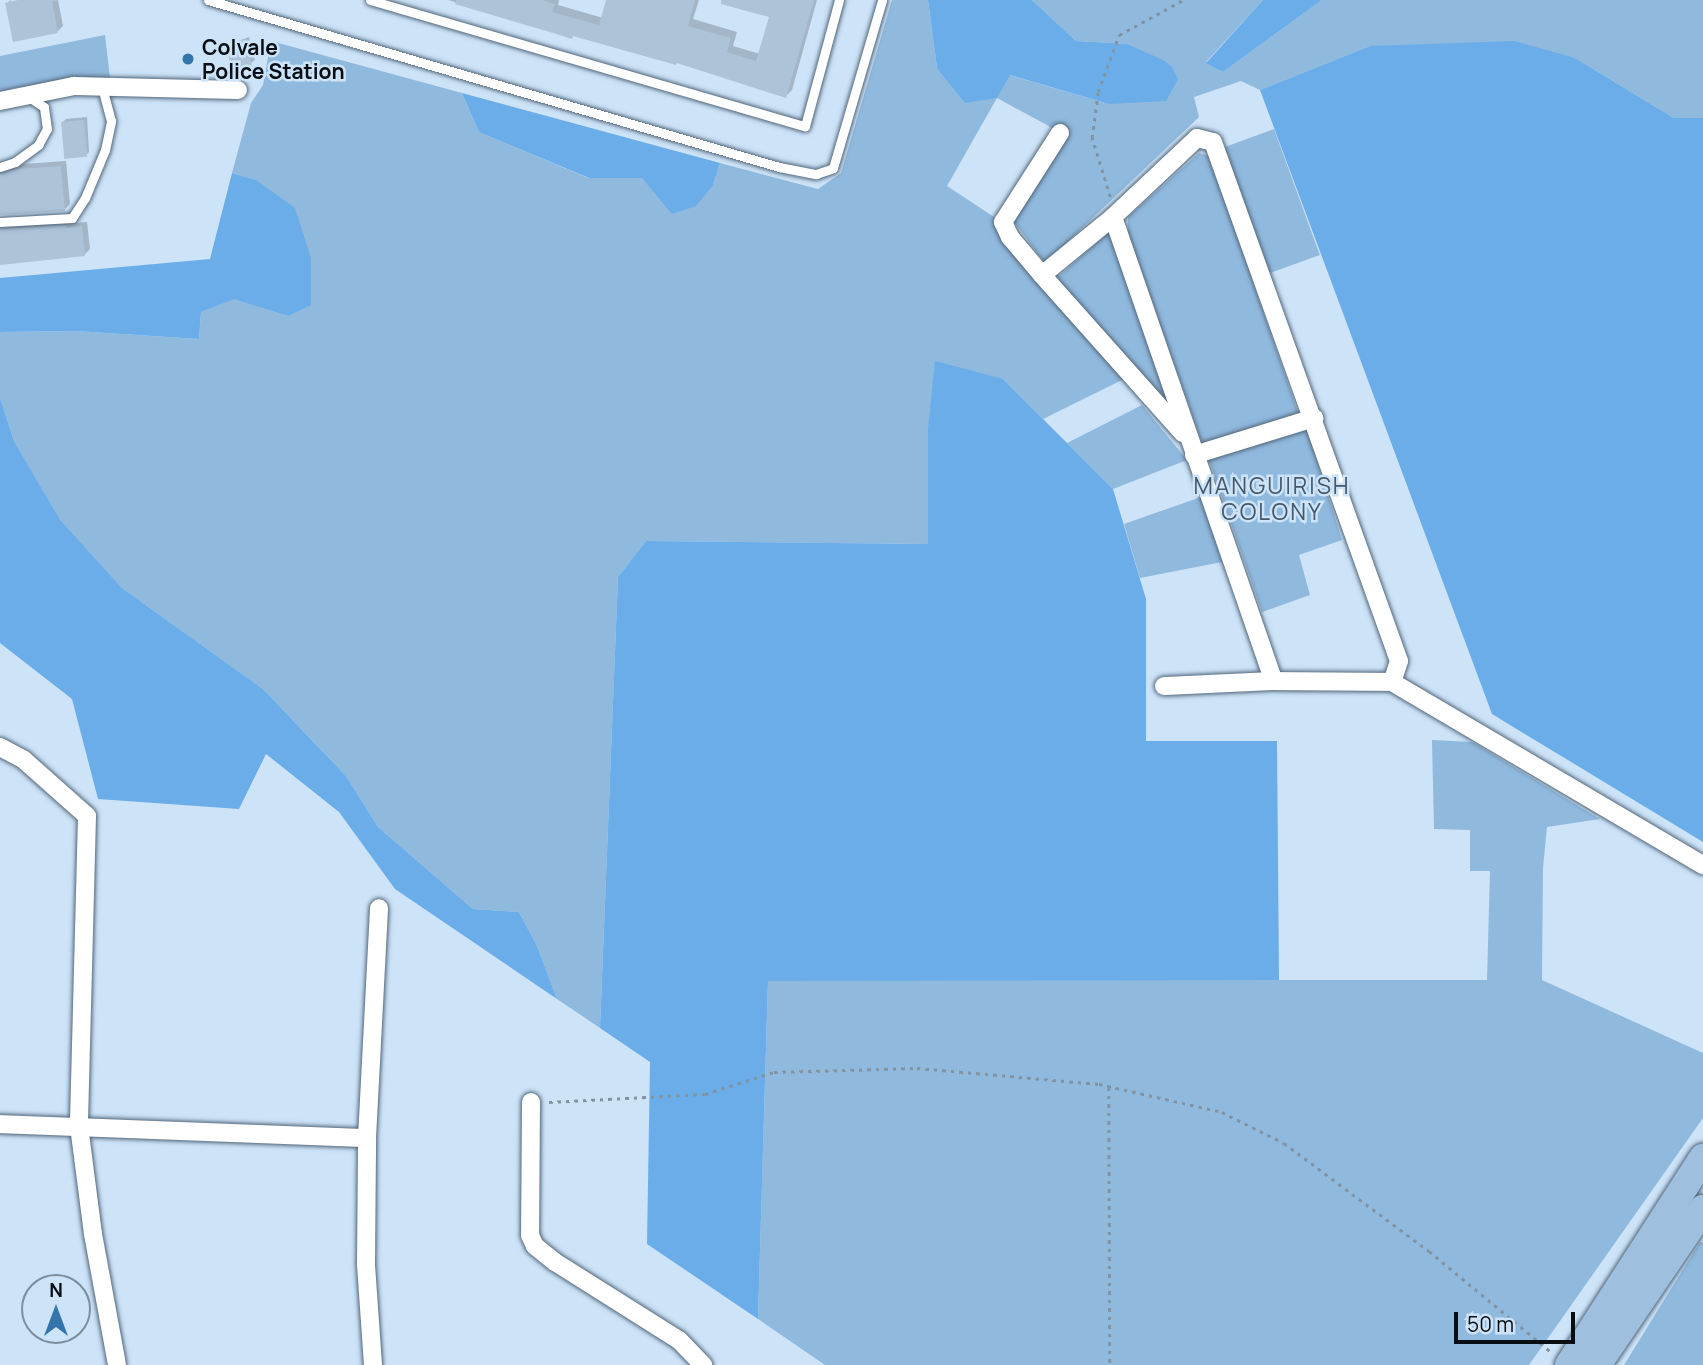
<!DOCTYPE html>
<html>
<head>
<meta charset="utf-8">
<style>
  body { margin:0 }
  #map { position:relative; width:1703px; height:1365px; overflow:hidden; background:#cce3f8; font-family:Manrope,sans-serif }
  div>[style] { position:absolute }
  [style*='--x'] { left:calc(var(--x)*1px); top:calc(var(--y)*1px); width:calc(var(--w)*1px); rotate:calc(var(--a)*1deg) }
  .green>* { inset:0; background:#90b9de; transform-origin:0 0 }
  .forest>* { inset:0; background:#6aade9 }
  .shadow>* { inset:0; background:#0003 }
  .building>* { inset:0; background:#adc3d8; transform-origin:0 0 }
  .path>* { height:2.5px; margin-top:-1.25px; transform-origin:0; background:repeating-linear-gradient(90deg,#8293a2 0 3.5px,transparent 0 8.5px) }
  .roads { filter:drop-shadow(0 0 2px #526679) drop-shadow(0 0 2px #526679) }
  .lane>* { height:9px; margin:-4.5px; padding:0 4.5px; transform-origin:4.5px; border-radius:4.5px; background:#fff }
  .street>* { height:18px; margin:-9px; padding:0 9px; transform-origin:9px; border-radius:9px; background:#fff }
  .primary>* { height:28px; margin:-14px; padding:0 14px; transform-origin:14px; border-radius:14px; background:#9ebfdd }
  .dots>* { width:19px; height:19px; translate:-50% -50%; box-sizing:border-box; border:4px solid #cce3f8; border-radius:50% }
  span { translate:-50% -50%; white-space:nowrap; text-align:center; line-height:1.15; -webkit-text-stroke:5px #cce3f8; paint-order:stroke }
  .poi-label { font-size:21px; color:#060d13; font-weight:700 }
  .left { translate:0 -50%; text-align:left }
  .neighbourhood-label { font-size:23px; color:#45596a; letter-spacing:2px }
  .north { position:absolute; left:21px; top:1274px; width:70px; height:70px; box-sizing:border-box; background:#cce3f8; border:2px solid #7d8d9c; border-radius:50%; rotate:0deg; font-size:19px; font-weight:700; line-height:28px; text-align:center; color:#060d13 }
  .north::after { content:''; display:block; margin:auto; width:24px; height:32px; background:#3476ac; clip-path:polygon(50% 0,100% 100%,50% 72%,0 100%) }
  .scale { position:absolute; left:1454px; top:1312px; width:121px; height:32px; box-sizing:border-box; border:4px solid #060d13; border-top:0; padding-left:9px; font-size:21px; line-height:24px; white-space:nowrap; color:#060d13; -webkit-text-stroke:5px #cce3f8; paint-order:stroke }
</style>
</head>
<body>
<div id="map">
  <div class="green">
    <i style="clip-path:polygon(892px 0,928px 0,937px 68px,1009px 75px,1109px 104px,1127px 44px,1076px 41px,1032px 0,1263px 0,1206px 62px,1223px 72px,1322px 0,1703px 0,1703px 118px,1674px 118px,1575px 58px,1370px 46px,1260px 90px,1241px 81px,1194px 97px,1199px 117px,1045px 263px,1011px 218px,1067px 136px,997px 98px,947px 186px,994px 217px,1004px 240px,1126px 378px,1043px 419px,1003px 379px,928px 429px,928px 544px,646px 541px,618px 577px,600px 1028px,557px 999px,537px 946px,519px 912px,473px 909px,378px 827px,346px 776px,263px 689px,122px 588px,60px 521px,14px 441px,0 398px,0 332px,76px 331px,199px 339px,201px 312px,234px 298px,288px 316px,256px 180px,232px 173px,251px 103px,263px 85px,271px 41px,462px 93px,479px 132px,588px 178px,642px 178px,713px 185px,720px 163px,818px 189px,841px 173px)"></i>
    <i style="clip-path:polygon(105px 35px,110px 78px,14px 88px,0 92px,0 56px)"></i>
    <i style="left:1274px;top:129px;width:134px;height:53px;rotate:70deg"></i>
    <i style="clip-path:polygon(1199px 153px,1210px 156px,1298px 413px,1203px 446px,1128px 233px,1128px 217px)"></i>
    <i style="clip-path:polygon(1112px 229px,1170px 406px,1057px 278px)"></i>
    <i style="clip-path:polygon(1142px 405px,1187px 460px,1113px 489px,1067px 443px)"></i>
    <i style="clip-path:polygon(1306px 426px,1342px 540px,1299px 555px,1310px 595px,1262px 612px,1209px 459px)"></i>
    <i style="clip-path:polygon(1201px 497px,1222px 562px,1140px 578px,1124px 524px)"></i>
    <i style="clip-path:polygon(1432px 740px,1472px 742px,1600px 819px,1547px 827px,1543px 868px,1542px 980px,1703px 1053px,1703px 1118px,1529px 1365px,825px 1365px,758px 1319px,768px 980px,1487px 980px,1490px 871px,1470px 871px,1470px 830px,1434px 829px)"></i>
    <i style="clip-path:polygon(1700px 1242px,1703px 1242px,1703px 1365px,1624px 1365px)"></i>
  </div>
  <div class="forest">
    <i style="clip-path:polygon(928px 0,1032px 0,1076px 41px,1127px 44px,1163px 60px,1172px 67px,1178px 79px,1166px 101px,1109px 104px,1010px 75px,997px 98px,965px 103px,937px 68px)"></i>
    <i style="clip-path:polygon(1263px 0,1322px 0,1223px 72px,1206px 63px)"></i>
    <i style="clip-path:polygon(1514px 41px,1575px 58px,1674px 118px,1703px 118px,1703px 842px,1492px 714px,1260px 90px,1370px 46px)"></i>
    <i style="clip-path:polygon(462px 93px,720px 163px,713px 185px,696px 206px,672px 214px,642px 178px,589px 178px,479px 132px)"></i>
    <i style="clip-path:polygon(232px 173px,256px 180px,295px 208px,311px 258px,311px 305px,288px 316px,234px 299px,201px 312px,199px 339px,76px 331px,0 332px,0 278px,210px 259px)"></i>
    <i style="clip-path:polygon(935px 361px,1003px 379px,1113px 489px,1146px 599px,1146px 741px,1277px 741px,1279px 980px,768px 981px,758px 1319px,647px 1244px,650px 1062px,600px 1028px,618px 577px,646px 541px,928px 544px,928px 429px)"></i>
    <i style="clip-path:polygon(0 398px,14px 441px,60px 520px,122px 588px,263px 689px,346px 776px,378px 827px,473px 909px,519px 912px,537px 946px,557px 999px,395px 889px,339px 812px,266px 754px,239px 809px,98px 799px,72px 699px,0 643px)"></i>
  </div>
  <div class="shadow">
    <i style="clip-path:polygon(11px 0,11px 3px,58px 0,63px 26px,58px 31px,7px 3px)"></i>
    <i style="clip-path:polygon(448px 0,559px 0,558px 5px,603px 18px,608px 0,699px 0,693px 19px,737px 32px,733px 46px,760px 54px,771px 16px,735px 0,817px 0,792px 90px,786px 96px,678px 61px,574px 34px,572px 37px)"></i>
    <i style="clip-path:polygon(249px 37px,255px 60px,251px 63px,228px 45px)"></i>
    <i style="clip-path:polygon(87px 117px,89px 152px,86px 155px,63px 122px,66px 119px)"></i>
    <i style="clip-path:polygon(66px 161px,70px 204px,64px 210px,0 213px,0 167px,8px 169px,23px 164px)"></i>
    <i style="clip-path:polygon(71px 221px,71px 223px,87px 222px,90px 249px,84px 255px,0 264px,0 224px)"></i>
  </div>
  <div class="building">
    <i style="clip-path:polygon(18px 0,52px 0,58px 33px,13px 42px,5px 3px)"></i>
    <i style="clip-path:polygon(456px 0,542px 0,555px 4px,552px 12px,599px 25px,606px 0,695px 0,688px 26px,731px 38px,727px 52px,756px 61px,769px 17px,721px 4px,721px 0,814px 0,786px 98px,677px 63px,676px 65px,573px 36px,572px 39px,553px 33px,455px 4px)"></i>
    <i style="left:246px;top:39px;width:27px;height:21px;rotate:77deg"></i>
    <i style="left:84px;top:120px;width:37px;height:23px;rotate:85deg"></i>
    <i style="clip-path:polygon(61px 166px,65px 211px,0 215px,0 174px,16px 169px)"></i>
    <i style="clip-path:polygon(66px 225px,66px 228px,82px 226px,85px 256px,0 265px,0 229px)"></i>
  </div>
  <div class="path">
    <i style="--x:1110;--y:197;--w:62;--a:-107"></i>
    <i style="--x:1092;--y:138;--w:46;--a:-82.6"></i>
    <i style="--x:1098;--y:92;--w:61;--a:-69.8"></i>
    <i style="--x:1119;--y:35;--w:73;--a:-28.7"></i>
    <i style="--x:1109;--y:1087;--w:278;--a:89.8"></i>
    <i style="--x:549;--y:1102;--w:156;--a:-2.9"></i>
    <i style="--x:705;--y:1094;--w:72;--a:-17.7"></i>
    <i style="--x:774;--y:1072;--w:143;--a:-1.6"></i>
    <i style="--x:917;--y:1068;--w:183;--a:5"></i>
    <i style="--x:1099;--y:1084;--w:126;--a:12.8"></i>
    <i style="--x:1222;--y:1112;--w:69;--a:26.6"></i>
    <i style="--x:1284;--y:1143;--w:181;--a:36.7"></i>
    <i style="--x:1429;--y:1251;--w:158;--a:39.6"></i>
  </div>
  <div class="roads">
    <div class="lane">
      <i style="--x:208;--y:0;--w:595;--a:16.3"></i>
      <i style="--x:779;--y:167;--w:38;--a:11"></i>
      <i style="--x:816;--y:174;--w:18;--a:-19"></i>
      <i style="--x:833;--y:168;--w:175;--a:-73.7"></i>
      <i style="--x:370;--y:0;--w:453;--a:16.2"></i>
      <i style="--x:805;--y:126;--w:131;--a:-74.9"></i>
      <i style="--x:0;--y:167;--w:16;--a:-18"></i>
      <i style="--x:15;--y:162;--w:29;--a:-36"></i>
      <i style="--x:38;--y:145;--w:18;--a:-61"></i>
      <i style="--x:47;--y:129;--w:22;--a:-98"></i>
      <i style="--x:44;--y:107;--w:18;--a:-146"></i>
      <i style="--x:0;--y:222;--w:72;--a:-3.2"></i>
      <i style="--x:72;--y:218;--w:24;--a:-57"></i>
      <i style="--x:85;--y:198;--w:52;--a:-67.4"></i>
      <i style="--x:105;--y:150;--w:30;--a:-78"></i>
      <i style="--x:111;--y:121;--w:35;--a:-105"></i>
    </div>
    <div class="street">
      <i style="--x:0;--y:101;--w:76;--a:-11.5"></i>
      <i style="--x:74;--y:86;--w:164;--a:1.4"></i>
      <i style="--x:1060;--y:133;--w:106;--a:122.6"></i>
      <i style="--x:1003;--y:222;--w:17;--a:65"></i>
      <i style="--x:1010;--y:237;--w:50;--a:49.9"></i>
      <i style="--x:1042;--y:275;--w:212;--a:48.3"></i>
      <i style="--x:1113;--y:217;--w:491;--a:70.9"></i>
      <i style="--x:1274;--y:681;--w:118;--a:0.5"></i>
      <i style="--x:1392;--y:682;--w:361;--a:30.5"></i>
      <i style="--x:1042;--y:275;--w:92;--a:-39.2"></i>
      <i style="--x:1113;--y:217;--w:115;--a:-43.2"></i>
      <i style="--x:1197;--y:138;--w:16;--a:14"></i>
      <i style="--x:1213;--y:142;--w:551;--a:70.28"></i>
      <i style="--x:1399;--y:661;--w:22;--a:108"></i>
      <i style="--x:1194;--y:455;--w:126;--a:-17.1"></i>
      <i style="--x:1164;--y:686;--w:110;--a:-2.6"></i>
      <i style="--x:0;--y:747;--w:27;--a:28"></i>
      <i style="--x:24;--y:760;--w:84;--a:41.6"></i>
      <i style="--x:87;--y:816;--w:310;--a:91.5"></i>
      <i style="--x:79;--y:1126;--w:109;--a:82.6"></i>
      <i style="--x:93;--y:1234;--w:133;--a:79.6"></i>
      <i style="--x:531;--y:1102;--w:133;--a:90.4"></i>
      <i style="--x:530;--y:1235;--w:12;--a:66"></i>
      <i style="--x:535;--y:1246;--w:26;--a:39"></i>
      <i style="--x:555;--y:1262;--w:146;--a:32.2"></i>
      <i style="--x:679;--y:1340;--w:35;--a:46"></i>
      <i style="--x:0;--y:1124;--w:367;--a:2.2"></i>
      <i style="--x:373;--y:1365;--w:101;--a:-94"></i>
      <i style="--x:366;--y:1264;--w:126;--a:-89.5"></i>
      <i style="--x:367;--y:1138;--w:230;--a:-87"></i>
    </div>
    <div class="primary">
      <i style="--x:1569;--y:1365;--w:247;--a:-57.1"></i>
      <i style="--x:1597;--y:1365;--w:189;--a:-55.8"></i>
    </div>
  </div>
  <div class="dots">
    <i style="left:188px;top:59px;background:#3476ac"></i>
  </div>
  <div class="poi-label">
    <span class="left" style="left:202px;top:59px">Colvale<br>Police Station</span>
  </div>
  <div class="neighbourhood-label">
    <span style="left:1272px;top:498px">MANGUIRISH<br>COLONY</span>
  </div>
  <div class="north">N</div>
  <div class="scale">50 m</div>
</div>
</body>
</html>
